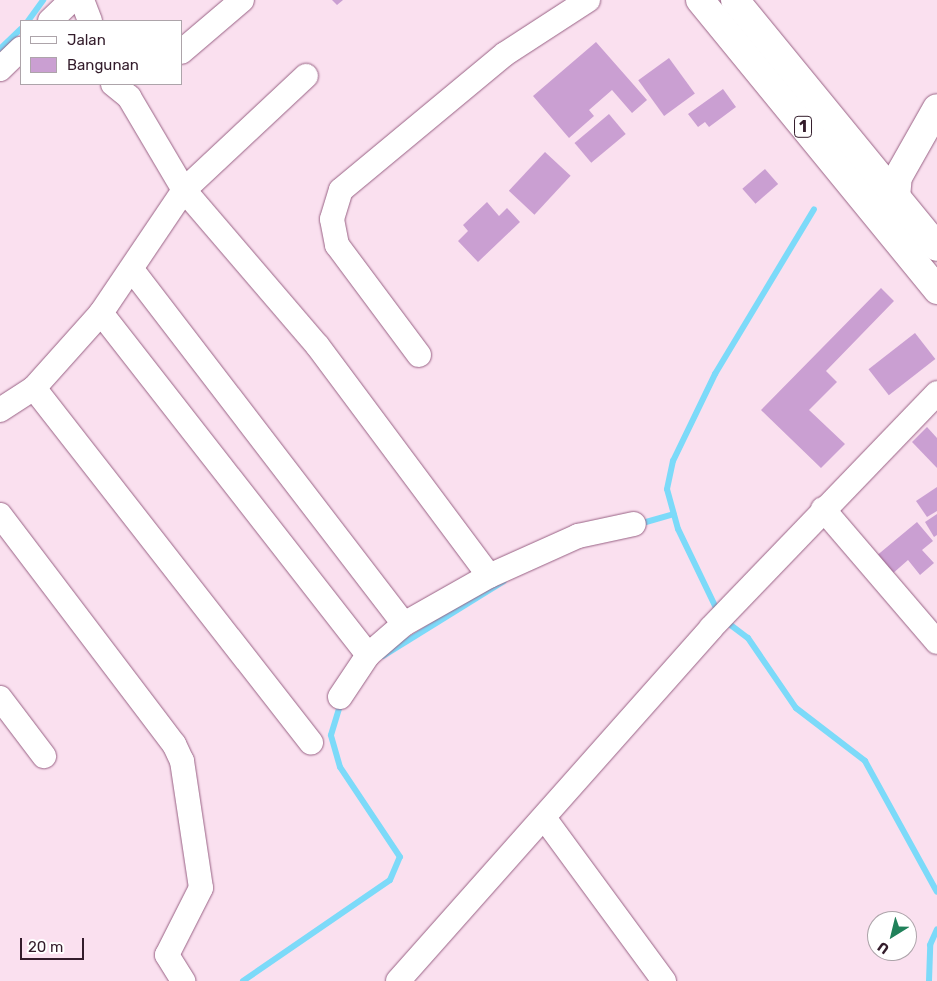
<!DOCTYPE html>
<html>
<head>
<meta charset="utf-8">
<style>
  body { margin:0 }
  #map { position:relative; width:937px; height:981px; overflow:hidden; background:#fae0ef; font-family:Rubik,sans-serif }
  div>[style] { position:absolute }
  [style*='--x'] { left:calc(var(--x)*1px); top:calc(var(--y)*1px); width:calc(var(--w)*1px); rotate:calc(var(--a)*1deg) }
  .stream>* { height:6px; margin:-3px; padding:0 3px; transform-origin:3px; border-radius:3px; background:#7cdaf9 }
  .building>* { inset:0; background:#ca9fd2; transform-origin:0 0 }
  .roads { filter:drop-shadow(0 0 1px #986184) drop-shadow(0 0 1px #986184) }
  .minor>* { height:24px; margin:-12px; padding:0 12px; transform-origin:12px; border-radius:12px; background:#fff }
  .highway>* { height:28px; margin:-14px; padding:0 14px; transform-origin:14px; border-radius:14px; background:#fff }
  span { translate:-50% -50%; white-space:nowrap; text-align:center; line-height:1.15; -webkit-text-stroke:4px #fff; paint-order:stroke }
  .shield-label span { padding:1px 4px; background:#fff; border:1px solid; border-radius:4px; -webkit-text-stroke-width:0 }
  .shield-label { font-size:16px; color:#331c2b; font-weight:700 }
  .legend { position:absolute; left:20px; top:20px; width:162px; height:65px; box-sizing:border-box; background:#fff; border:1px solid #ada4aa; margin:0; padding:6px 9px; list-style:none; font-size:15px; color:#331c2b }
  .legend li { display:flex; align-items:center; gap:10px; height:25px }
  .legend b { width:25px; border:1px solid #ada4aa }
  .north { position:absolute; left:867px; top:911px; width:50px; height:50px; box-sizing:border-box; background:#fff; border:1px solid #ada4aa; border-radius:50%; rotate:216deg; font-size:14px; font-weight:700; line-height:20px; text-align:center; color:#331c2b }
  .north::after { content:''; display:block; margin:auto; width:18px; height:22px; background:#20815a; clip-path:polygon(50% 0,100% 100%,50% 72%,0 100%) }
  .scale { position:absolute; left:20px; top:938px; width:64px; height:22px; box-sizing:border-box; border:2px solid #331c2b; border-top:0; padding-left:6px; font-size:15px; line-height:18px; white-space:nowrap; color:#331c2b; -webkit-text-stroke:4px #fff; paint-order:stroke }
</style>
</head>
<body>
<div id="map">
  <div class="stream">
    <i style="--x:28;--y:21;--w:26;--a:-54"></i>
    <i style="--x:0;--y:49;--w:29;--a:-44"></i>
    <i style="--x:639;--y:524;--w:36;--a:-16"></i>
    <i style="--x:718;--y:612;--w:92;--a:-115.7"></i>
    <i style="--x:678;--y:529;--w:41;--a:-105.4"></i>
    <i style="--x:667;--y:489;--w:29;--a:-78"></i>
    <i style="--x:673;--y:461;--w:97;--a:-64.2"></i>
    <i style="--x:715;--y:374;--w:192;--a:-59"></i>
    <i style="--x:724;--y:620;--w:30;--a:37"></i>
    <i style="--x:748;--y:638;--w:85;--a:55.6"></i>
    <i style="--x:796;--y:708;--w:87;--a:37.5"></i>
    <i style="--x:865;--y:761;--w:149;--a:61.2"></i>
    <i style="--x:383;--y:656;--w:142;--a:-31.8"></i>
    <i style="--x:243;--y:981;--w:178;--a:-34.5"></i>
    <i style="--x:390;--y:880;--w:25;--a:-67"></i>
    <i style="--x:400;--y:857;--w:108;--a:-123.7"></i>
    <i style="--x:340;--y:767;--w:33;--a:-106"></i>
    <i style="--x:331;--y:735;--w:34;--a:-73"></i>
    <i style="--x:929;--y:981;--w:36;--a:-88"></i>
    <i style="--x:930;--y:945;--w:17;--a:-66"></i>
  </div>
  <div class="building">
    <i style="clip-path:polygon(332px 0,343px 0,337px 5px)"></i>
    <i style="clip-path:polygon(596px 42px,647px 100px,632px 113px,612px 90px,589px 110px,594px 116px,569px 138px,533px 96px)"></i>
    <i style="left:669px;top:58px;width:44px;height:38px;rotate:54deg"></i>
    <i style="clip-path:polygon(723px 89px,736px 107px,709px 127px,705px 122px,698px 127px,688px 114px)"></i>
    <i style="left:609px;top:114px;width:26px;height:45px;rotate:50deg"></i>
    <i style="left:545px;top:152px;width:35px;height:53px;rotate:43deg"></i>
    <i style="left:765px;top:169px;width:20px;height:30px;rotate:49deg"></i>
    <i style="clip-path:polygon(487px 202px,499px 216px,507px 208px,520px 222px,478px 262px,458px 241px,468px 231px,463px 225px)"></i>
    <i style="clip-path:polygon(881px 288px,894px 301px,826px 371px,837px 382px,809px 410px,845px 444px,821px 468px,761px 410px)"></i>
    <i style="left:915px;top:333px;width:33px;height:59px;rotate:52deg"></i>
    <i style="clip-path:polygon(927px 427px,937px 438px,937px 468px,912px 442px)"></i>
    <i style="clip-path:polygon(937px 487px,937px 511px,927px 517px,916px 501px)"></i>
    <i style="clip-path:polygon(937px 514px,937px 535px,934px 537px,925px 522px)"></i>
    <i style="clip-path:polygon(917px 522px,933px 541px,922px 550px,934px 563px,920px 575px,908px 560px,891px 575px,875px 557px)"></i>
  </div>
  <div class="roads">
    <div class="minor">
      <i style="--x:82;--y:0;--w:22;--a:69"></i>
      <i style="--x:50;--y:21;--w:30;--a:-44"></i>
      <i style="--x:181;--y:52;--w:80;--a:-40.4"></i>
      <i style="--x:0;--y:69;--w:29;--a:-44"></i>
      <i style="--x:113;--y:84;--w:21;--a:39"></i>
      <i style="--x:129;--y:97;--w:108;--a:59.4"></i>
      <i style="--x:184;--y:190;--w:204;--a:49.4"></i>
      <i style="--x:317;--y:345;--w:288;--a:53.3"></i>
      <i style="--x:133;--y:271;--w:445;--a:52.5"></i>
      <i style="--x:101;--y:313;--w:434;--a:52"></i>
      <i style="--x:419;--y:355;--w:137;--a:-126.7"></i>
      <i style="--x:337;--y:245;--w:26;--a:-101"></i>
      <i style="--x:332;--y:219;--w:30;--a:-73"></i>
      <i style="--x:341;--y:190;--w:213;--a:-39.7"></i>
      <i style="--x:505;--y:54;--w:99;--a:-33"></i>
      <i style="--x:34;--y:388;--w:450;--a:52"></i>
      <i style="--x:0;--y:410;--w:40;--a:-32.9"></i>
      <i style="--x:34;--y:388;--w:101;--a:-48.2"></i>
      <i style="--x:101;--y:313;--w:148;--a:-56"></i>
      <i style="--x:184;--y:190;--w:167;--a:-43.1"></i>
      <i style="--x:823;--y:509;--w:175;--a:49.4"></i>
      <i style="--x:0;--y:515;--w:288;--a:52.8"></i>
      <i style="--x:174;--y:744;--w:19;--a:65"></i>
      <i style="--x:182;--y:761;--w:128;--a:81.5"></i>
      <i style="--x:201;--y:888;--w:75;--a:116.9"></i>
      <i style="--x:167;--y:955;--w:31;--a:58"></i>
      <i style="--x:340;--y:697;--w:50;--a:-56.3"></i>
      <i style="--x:368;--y:655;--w:48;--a:-40.7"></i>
      <i style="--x:404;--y:624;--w:98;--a:-29.5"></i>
      <i style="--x:489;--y:576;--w:98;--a:-24.2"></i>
      <i style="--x:578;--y:536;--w:57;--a:-12.1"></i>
      <i style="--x:0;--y:698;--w:73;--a:52.8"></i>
      <i style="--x:545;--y:819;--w:201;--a:53.7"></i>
      <i style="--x:398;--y:981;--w:472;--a:-48.4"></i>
      <i style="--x:711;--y:628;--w:326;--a:-46.1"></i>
    </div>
    <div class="highway">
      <i style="--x:700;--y:0;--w:375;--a:50.7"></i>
      <i style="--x:735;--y:0;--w:319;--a:50.7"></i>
      <i style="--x:895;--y:209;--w:32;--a:-85"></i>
      <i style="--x:898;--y:177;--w:79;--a:-60.5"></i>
    </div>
  </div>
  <div class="shield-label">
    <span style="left:803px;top:127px">1</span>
  </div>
  <ul class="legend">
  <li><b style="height:6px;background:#fff"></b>Jalan</li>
  <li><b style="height:14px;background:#ca9fd2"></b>Bangunan</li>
  </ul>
  <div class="north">U</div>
  <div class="scale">20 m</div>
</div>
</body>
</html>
